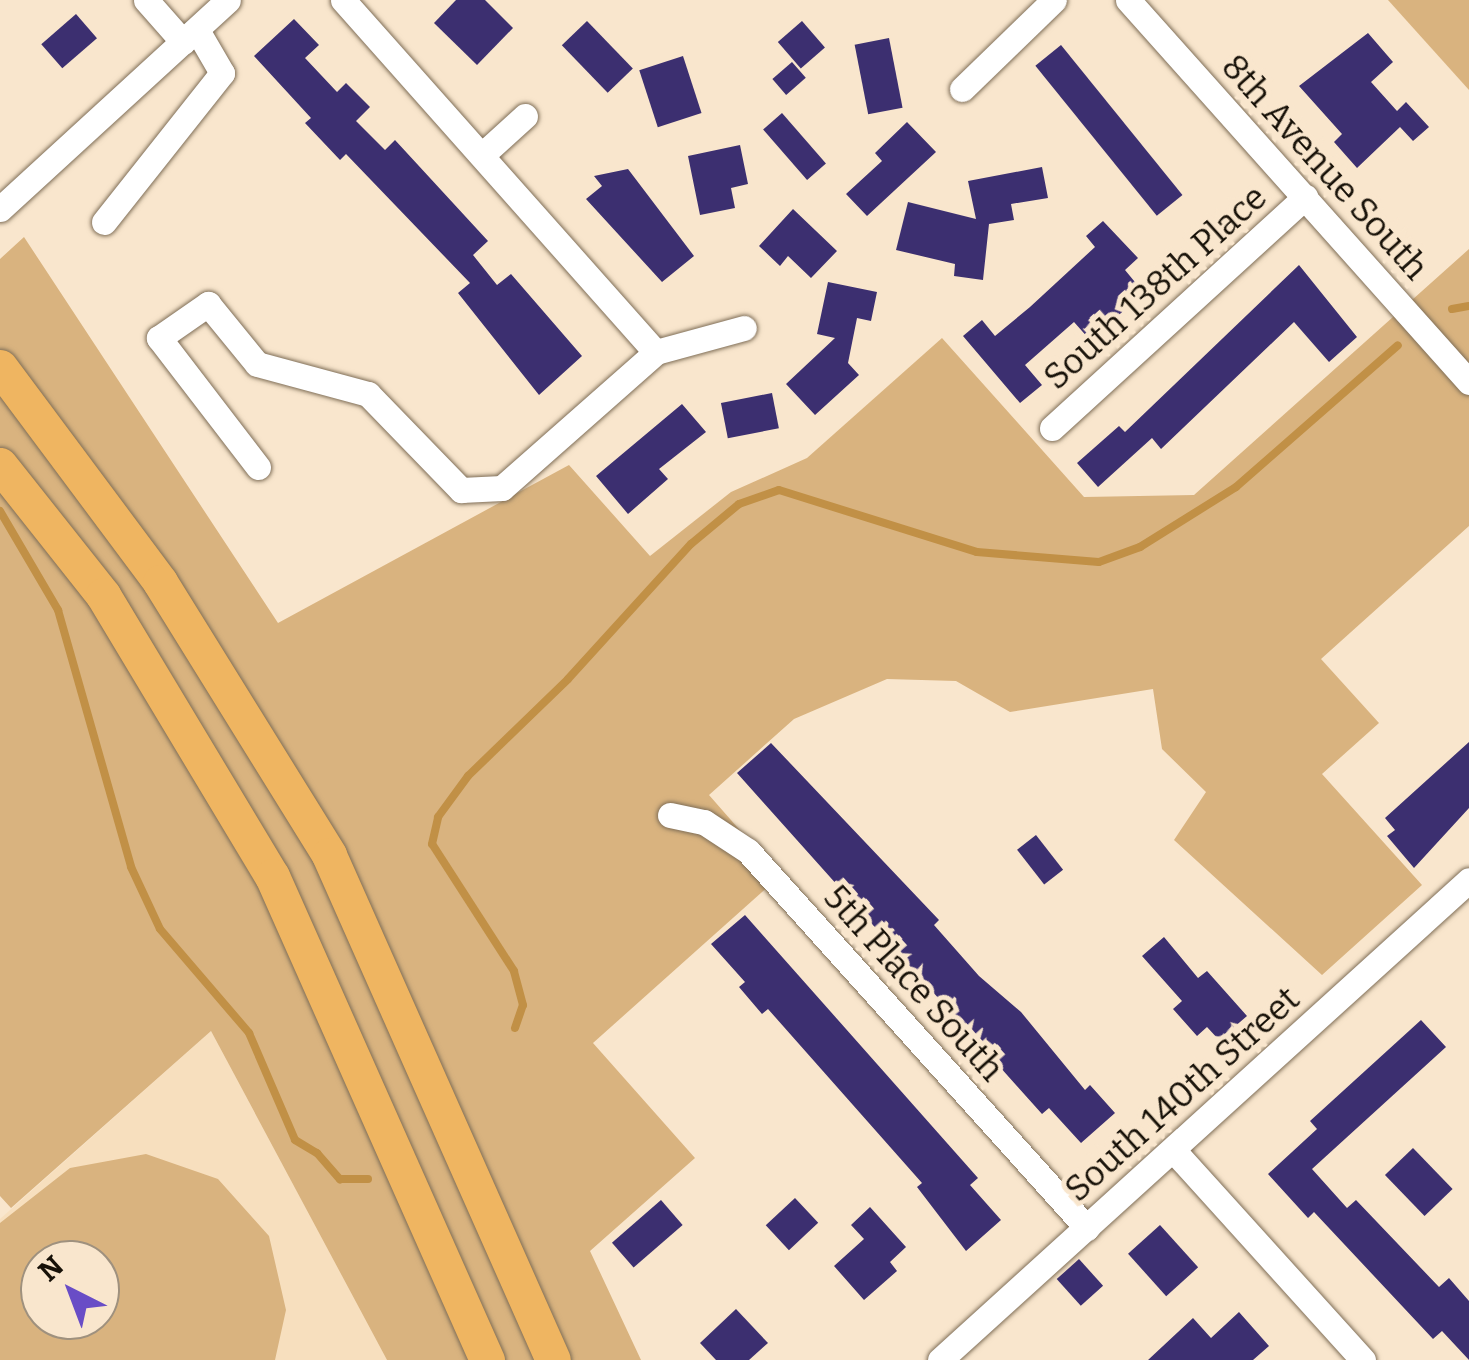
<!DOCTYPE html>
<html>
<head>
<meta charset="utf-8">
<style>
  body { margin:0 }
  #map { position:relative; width:1469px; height:1360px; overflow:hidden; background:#f9e6cd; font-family:Bitter,serif }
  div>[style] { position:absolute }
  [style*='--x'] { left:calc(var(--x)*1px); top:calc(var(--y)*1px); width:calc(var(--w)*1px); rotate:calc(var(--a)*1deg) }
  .built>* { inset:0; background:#f7dfbe }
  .green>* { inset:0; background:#d9b37f }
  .stream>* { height:8px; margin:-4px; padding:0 4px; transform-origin:4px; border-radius:4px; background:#c19046 }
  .building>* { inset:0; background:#3c2f70; transform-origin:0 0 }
  .roads { filter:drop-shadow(0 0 2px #7f6e57) drop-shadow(0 0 2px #7f6e57) }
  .minor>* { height:25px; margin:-12.5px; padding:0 12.5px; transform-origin:12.5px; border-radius:12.5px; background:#fff }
  .highway>* { height:35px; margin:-17.5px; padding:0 17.5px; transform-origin:17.5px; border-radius:17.5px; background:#efb561 }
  span { translate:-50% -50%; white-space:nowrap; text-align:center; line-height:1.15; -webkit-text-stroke:10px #f9e6cd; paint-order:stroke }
  .street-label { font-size:35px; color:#171108 }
  .north { position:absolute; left:20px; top:1240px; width:100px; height:100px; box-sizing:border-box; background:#f9e6cd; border:2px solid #9f917e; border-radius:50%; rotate:318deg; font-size:28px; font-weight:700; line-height:40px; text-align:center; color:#171108 }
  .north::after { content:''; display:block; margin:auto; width:35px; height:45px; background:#694dc6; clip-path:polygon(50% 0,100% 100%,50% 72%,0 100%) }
</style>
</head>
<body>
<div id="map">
  <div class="built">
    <i style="clip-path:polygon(evenodd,211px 1031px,387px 1360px,0 1360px,0 1219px,211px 1031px,40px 1260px,100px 1260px,100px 1320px,40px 1320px,40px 1260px)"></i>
  </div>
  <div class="green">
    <i style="clip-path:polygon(1388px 0,1469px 0,1469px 90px)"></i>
    <i style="clip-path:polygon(24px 237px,278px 623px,569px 465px,650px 556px,731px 492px,807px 458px,942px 338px,1084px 497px,1194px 495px,1469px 249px,1469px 526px,1321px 659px,1379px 723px,1322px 774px,1422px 885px,1322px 975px,1174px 840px,1206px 792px,1162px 749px,1153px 689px,1010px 712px,956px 681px,887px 679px,794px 719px,709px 795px,780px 876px,593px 1043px,695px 1158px,590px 1251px,641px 1360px,387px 1360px,211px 1031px,11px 1208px,0 1196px,0 259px)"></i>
    <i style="clip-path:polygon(evenodd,146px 1154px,218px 1179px,269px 1236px,286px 1310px,275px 1360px,0 1360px,0 1223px,70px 1168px,146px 1154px,40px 1260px,100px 1260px,100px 1320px,40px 1320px,40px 1260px)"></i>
  </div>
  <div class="stream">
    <i style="--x:1452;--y:309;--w:17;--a:-10"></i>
    <i style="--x:0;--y:511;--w:115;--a:59.6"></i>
    <i style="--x:58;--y:610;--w:267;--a:74.1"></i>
    <i style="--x:131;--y:867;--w:68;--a:64.9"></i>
    <i style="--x:160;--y:929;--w:137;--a:49.4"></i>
    <i style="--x:249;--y:1033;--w:116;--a:66.7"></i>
    <i style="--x:295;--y:1140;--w:26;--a:31"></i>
    <i style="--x:317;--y:1153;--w:35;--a:49"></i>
    <i style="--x:340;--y:1179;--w:28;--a:0"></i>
    <i style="--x:515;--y:1028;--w:24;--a:-71"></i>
    <i style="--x:523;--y:1005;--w:35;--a:-105"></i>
    <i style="--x:514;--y:971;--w:151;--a:-122.8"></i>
    <i style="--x:432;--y:844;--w:28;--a:-77"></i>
    <i style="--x:438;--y:817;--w:51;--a:-53.8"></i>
    <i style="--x:468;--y:776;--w:139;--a:-44.1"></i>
    <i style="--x:568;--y:679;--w:183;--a:-47.7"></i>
    <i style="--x:691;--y:544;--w:62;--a:-39.8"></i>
    <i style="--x:739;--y:504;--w:42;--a:-19.3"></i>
    <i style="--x:779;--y:490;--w:207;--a:17.4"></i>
    <i style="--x:977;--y:552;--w:122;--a:4.7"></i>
    <i style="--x:1099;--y:562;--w:44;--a:-20.1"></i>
    <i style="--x:1140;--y:547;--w:113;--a:-32"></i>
    <i style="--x:1236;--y:487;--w:215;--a:-41.2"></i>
  </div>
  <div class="building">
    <i style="clip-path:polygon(456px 0,485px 0,513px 28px,477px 65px,434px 23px)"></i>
    <i style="left:76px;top:14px;width:32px;height:46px;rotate:49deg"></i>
    <i style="clip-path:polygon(294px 19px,319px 45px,305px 58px,337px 92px,346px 83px,370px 107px,356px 121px,385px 150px,395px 140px,488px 241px,473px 255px,497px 285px,511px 274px,582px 356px,539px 395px,458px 293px,470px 283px,346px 154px,340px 160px,305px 123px,311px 118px,254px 56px)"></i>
    <i style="left:587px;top:21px;width:66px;height:35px;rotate:46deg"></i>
    <i style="left:802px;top:21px;width:35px;height:32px;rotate:49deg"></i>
    <i style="clip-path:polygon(1368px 33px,1393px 62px,1371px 82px,1397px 111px,1406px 102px,1429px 127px,1413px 141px,1400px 127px,1357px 168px,1334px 142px,1342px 134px,1299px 86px)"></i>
    <i style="left:889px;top:38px;width:71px;height:35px;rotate:79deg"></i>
    <i style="left:1061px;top:45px;width:193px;height:33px;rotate:51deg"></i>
    <i style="left:683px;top:56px;width:60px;height:46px;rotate:72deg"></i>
    <i style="left:792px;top:62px;width:21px;height:26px;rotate:49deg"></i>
    <i style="left:782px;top:113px;width:67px;height:25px;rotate:49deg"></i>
    <i style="clip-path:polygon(907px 122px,936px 152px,867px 216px,846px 194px,882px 161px,875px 153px)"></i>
    <i style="clip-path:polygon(740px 145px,748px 184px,731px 188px,735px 208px,700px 215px,688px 156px)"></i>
    <i style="clip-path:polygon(1042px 167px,1048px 198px,1011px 204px,1014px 220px,989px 224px,983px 280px,954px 276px,955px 264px,896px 250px,908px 202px,976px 219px,968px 181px)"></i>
    <i style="clip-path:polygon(628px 169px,694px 256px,662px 282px,586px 199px,602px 186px,594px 176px)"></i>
    <i style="clip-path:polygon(793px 209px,837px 251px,811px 278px,788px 256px,780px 266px,759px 246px)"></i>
    <i style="clip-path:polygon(1103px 221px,1138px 258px,1125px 270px,1144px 293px,1090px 340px,1074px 322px,1025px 365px,1042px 385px,1020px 403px,963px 336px,982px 320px,995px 336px,1030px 307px,1095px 247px,1086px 236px)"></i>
    <i style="clip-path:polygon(1299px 265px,1357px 337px,1329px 362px,1294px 322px,1161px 449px,1152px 438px,1098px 487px,1077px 463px,1119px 426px,1125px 432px)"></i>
    <i style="clip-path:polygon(828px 282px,877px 292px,871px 321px,857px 318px,848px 363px,859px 375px,815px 415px,786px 384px,835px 338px,817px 334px)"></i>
    <i style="left:772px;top:393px;width:36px;height:52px;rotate:79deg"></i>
    <i style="clip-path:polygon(682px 404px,706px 432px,659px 469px,668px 479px,628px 514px,596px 476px)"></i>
    <i style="clip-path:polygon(1469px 742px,1469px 808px,1414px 868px,1387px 836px,1395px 830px,1385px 818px)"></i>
    <i style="clip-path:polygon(771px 743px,939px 920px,934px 925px,979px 976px,1021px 1012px,1085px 1090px,1090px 1085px,1115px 1113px,1081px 1143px,1049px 1108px,1042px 1114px,737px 773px)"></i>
    <i style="left:1036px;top:835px;width:44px;height:24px;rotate:52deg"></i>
    <i style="clip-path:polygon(745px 915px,978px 1178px,970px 1185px,1001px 1220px,966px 1251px,917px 1187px,922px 1183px,768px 1009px,762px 1014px,739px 987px,745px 982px,711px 944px)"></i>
    <i style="clip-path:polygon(1164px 937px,1198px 978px,1207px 971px,1247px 1016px,1219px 1040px,1207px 1027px,1197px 1036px,1173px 1009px,1182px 1001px,1142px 956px)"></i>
    <i style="clip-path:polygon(1421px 1020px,1446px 1047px,1312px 1169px,1347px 1208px,1356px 1200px,1439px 1287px,1449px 1278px,1469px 1301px,1469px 1360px,1442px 1331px,1433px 1339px,1314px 1212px,1308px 1218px,1268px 1174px,1317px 1129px,1310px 1121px)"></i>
    <i style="left:1413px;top:1148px;width:57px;height:39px;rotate:46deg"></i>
    <i style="left:795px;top:1198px;width:34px;height:40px;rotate:47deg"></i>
    <i style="left:661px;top:1200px;width:33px;height:65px;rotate:49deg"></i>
    <i style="clip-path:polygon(870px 1207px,906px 1247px,890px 1262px,897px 1271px,864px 1300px,834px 1266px,864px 1239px,851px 1225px)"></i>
    <i style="left:1160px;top:1225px;width:57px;height:43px;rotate:48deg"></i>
    <i style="left:1079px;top:1259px;width:36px;height:30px;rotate:48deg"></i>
    <i style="clip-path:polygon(736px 1309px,768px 1343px,749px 1360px,716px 1360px,700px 1343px)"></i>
    <i style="clip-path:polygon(1239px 1312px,1269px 1346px,1253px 1360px,1148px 1360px,1193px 1318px,1211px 1338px)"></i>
  </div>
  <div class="roads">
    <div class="minor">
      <i style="--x:146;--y:0;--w:56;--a:48.6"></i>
      <i style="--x:343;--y:0;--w:471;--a:48.4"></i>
      <i style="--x:1128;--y:0;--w:512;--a:48.25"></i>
      <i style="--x:962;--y:89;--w:128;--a:-44.1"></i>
      <i style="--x:482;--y:155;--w:58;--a:-42.2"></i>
      <i style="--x:0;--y:209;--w:309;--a:-42.5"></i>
      <i style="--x:104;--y:222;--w:190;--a:-51.6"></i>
      <i style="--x:222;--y:73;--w:50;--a:-120.2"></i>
      <i style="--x:1052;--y:428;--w:343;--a:-42.4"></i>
      <i style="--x:258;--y:467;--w:163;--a:-127.5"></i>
      <i style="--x:159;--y:338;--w:60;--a:-34.8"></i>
      <i style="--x:208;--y:304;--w:77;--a:50.8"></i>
      <i style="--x:257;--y:364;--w:115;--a:15.1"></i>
      <i style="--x:368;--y:394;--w:134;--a:45.9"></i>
      <i style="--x:461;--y:490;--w:41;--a:-2.8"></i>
      <i style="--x:502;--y:488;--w:205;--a:-41.4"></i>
      <i style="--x:656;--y:352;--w:91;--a:-15.3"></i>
      <i style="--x:670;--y:815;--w:35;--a:12"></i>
      <i style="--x:704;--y:822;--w:53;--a:33.4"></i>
      <i style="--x:748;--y:851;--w:507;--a:48.04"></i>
      <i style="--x:1174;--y:1151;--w:282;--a:47.9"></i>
      <i style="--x:940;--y:1360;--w:714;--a:-42.22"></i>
    </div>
    <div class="highway">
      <i style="--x:0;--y:367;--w:268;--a:53.3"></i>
      <i style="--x:160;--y:582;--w:321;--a:58.2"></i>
      <i style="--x:329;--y:855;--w:552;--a:66.08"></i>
      <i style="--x:0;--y:465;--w:166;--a:51.6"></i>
      <i style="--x:103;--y:595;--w:328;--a:59"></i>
      <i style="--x:272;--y:876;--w:530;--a:66.05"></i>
    </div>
  </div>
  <div class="street-label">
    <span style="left:1325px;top:167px;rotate:48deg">8th Avenue South</span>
    <span style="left:1155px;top:287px;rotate:-42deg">South 138th Place</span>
    <span style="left:914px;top:983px;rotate:48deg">5th Place South</span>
    <span style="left:1182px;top:1094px;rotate:-42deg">South 140th Street</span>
  </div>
  <div class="north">N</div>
</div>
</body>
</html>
